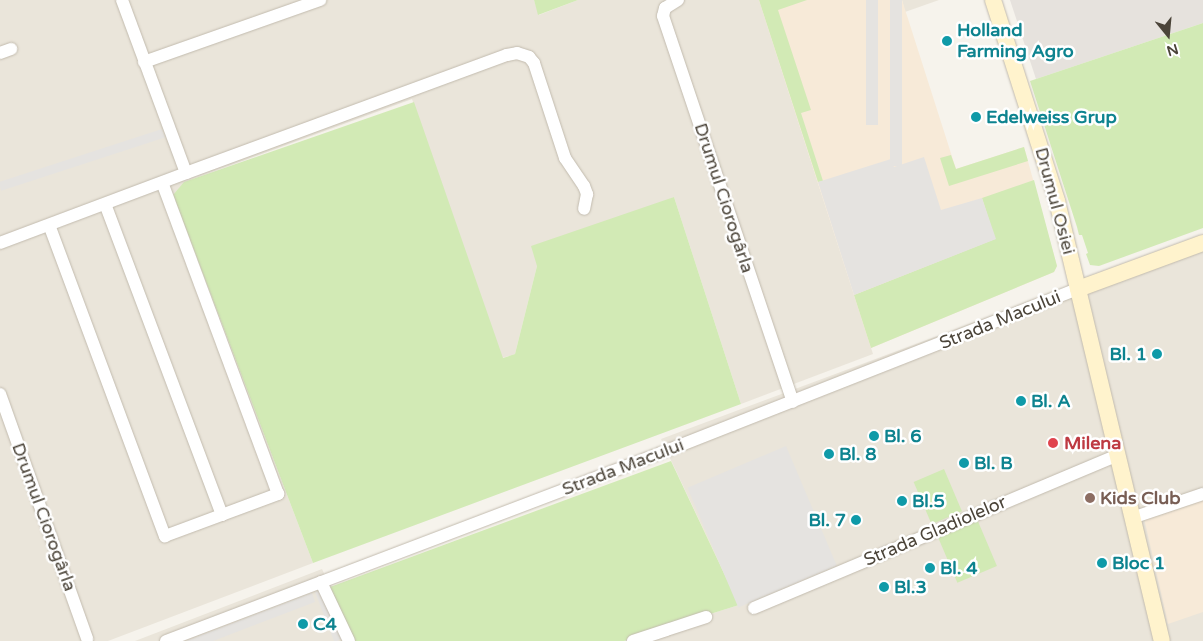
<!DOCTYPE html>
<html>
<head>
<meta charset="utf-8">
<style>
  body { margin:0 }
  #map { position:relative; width:1203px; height:641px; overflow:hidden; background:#f6f3ec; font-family:"Varela Round",sans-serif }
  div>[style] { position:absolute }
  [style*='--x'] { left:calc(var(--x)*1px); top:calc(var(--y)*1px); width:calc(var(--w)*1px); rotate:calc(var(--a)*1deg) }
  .residential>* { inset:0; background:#eae5da }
  .commercial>* { inset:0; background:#f7ead8 }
  .industrial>* { inset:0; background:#e6e2dd }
  .green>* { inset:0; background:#d2eab5; transform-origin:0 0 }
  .parking>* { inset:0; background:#e5e3e0; transform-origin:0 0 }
  .roads { filter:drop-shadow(0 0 1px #c2bbae) drop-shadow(0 0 1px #c2bbae) }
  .street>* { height:12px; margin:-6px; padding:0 6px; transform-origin:6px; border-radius:6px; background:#fff }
  .secondary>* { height:16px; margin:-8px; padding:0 8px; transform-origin:8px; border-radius:8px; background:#fff3cd }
  .dots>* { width:14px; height:14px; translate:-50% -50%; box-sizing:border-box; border:2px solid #fff; border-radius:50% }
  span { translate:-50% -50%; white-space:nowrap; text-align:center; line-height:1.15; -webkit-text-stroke:5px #fff; paint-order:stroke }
  .culture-label { font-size:18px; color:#0d838f; font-weight:700 }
  .left { translate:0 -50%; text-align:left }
  .right { translate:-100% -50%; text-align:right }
  .street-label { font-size:18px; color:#4b4439 }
  .health-label { font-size:18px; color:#be3a42; font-weight:700 }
  .education-label { font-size:18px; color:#785e54; font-weight:700 }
  .north { position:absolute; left:1143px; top:10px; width:50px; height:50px; -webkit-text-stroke:4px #fff; paint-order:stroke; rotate:163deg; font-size:14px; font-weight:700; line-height:20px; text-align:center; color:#4b4439 }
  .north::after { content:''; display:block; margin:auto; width:18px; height:22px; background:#4b4439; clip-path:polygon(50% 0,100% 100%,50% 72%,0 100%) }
</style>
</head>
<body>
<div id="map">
  <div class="residential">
    <i style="clip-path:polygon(0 0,534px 0,539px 15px,578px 0,759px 0,873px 354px,741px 404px,674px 197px,537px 266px,515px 354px,502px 358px,412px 99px,185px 182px,173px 195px,313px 563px,108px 641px,0 641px)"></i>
    <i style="clip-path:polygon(902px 0,939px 0,905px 12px)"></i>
    <i style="clip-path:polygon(1203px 237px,1203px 641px,624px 641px,739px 605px,661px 439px)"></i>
    <i style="clip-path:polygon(322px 569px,355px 641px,135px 641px)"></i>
  </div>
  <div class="commercial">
    <i style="clip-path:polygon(759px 0,902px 0,956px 169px,1024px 147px,1057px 266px,1054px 272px,871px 348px)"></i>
    <i style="clip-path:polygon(1203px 498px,1203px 612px,1168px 624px,1144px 518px)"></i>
  </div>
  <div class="industrial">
    <i style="clip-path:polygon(1010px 0,1203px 0,1203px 23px,1036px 79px)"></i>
  </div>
  <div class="green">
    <i style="clip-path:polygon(534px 0,578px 0,538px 15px)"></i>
    <i style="clip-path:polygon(759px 0,807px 0,778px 10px,811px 110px,801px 113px,823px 181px,818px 182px)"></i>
    <i style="clip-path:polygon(1203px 23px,1203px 228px,1099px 266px,1090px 265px,1086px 254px,1088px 253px,1082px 235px,1079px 235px,1077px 227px,1030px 81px)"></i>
    <i style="clip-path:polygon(414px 102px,503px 358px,515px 354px,537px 266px,531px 246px,674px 197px,741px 404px,313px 563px,173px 195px,184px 182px)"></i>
    <i style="clip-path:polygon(1024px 147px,1028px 161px,949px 186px,940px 158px,951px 155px,956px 169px)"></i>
    <i style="clip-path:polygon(1034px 180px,1057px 266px,1054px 272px,871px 348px,854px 295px,995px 239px,982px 198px)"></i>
    <i style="clip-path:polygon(671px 461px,739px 605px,624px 641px,355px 641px,330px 587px)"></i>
    <i style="left:944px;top:469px;width:46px;height:33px;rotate:67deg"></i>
    <i style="left:977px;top:519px;width:51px;height:43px;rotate:67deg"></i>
  </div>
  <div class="parking">
    <i style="left:866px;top:0;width:12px;height:125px"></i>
    <i style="left:890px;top:0;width:12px;height:166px"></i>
    <i style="left:162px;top:129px;width:9px;height:172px;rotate:72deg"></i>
    <i style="clip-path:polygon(924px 157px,941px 210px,982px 198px,996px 239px,854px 295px,818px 182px,891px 159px,894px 167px)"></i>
    <i style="left:786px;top:446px;width:130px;height:107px;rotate:67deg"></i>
    <i style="clip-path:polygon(322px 589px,342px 639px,337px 641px,334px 641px,315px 592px)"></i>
    <i style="clip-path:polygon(312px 593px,315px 602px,213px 641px,186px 641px)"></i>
  </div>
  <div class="roads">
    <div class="street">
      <i style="--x:122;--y:0;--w:184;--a:69.7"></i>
      <i style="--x:678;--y:0;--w:15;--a:148"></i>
      <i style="--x:665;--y:8;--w:8;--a:104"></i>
      <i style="--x:663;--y:16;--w:407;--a:71.4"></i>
      <i style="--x:0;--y:53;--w:12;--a:-20"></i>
      <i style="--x:144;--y:62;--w:187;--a:-19.4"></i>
      <i style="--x:107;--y:209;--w:327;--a:69.4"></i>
      <i style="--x:51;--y:230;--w:327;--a:69.6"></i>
      <i style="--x:165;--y:536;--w:121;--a:-20.4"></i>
      <i style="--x:278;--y:494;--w:327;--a:-110.4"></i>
      <i style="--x:0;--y:243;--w:199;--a:-20.6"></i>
      <i style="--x:186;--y:173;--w:342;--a:-20.2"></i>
      <i style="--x:507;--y:55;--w:10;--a:-11"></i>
      <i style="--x:517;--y:53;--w:13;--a:18"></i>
      <i style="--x:529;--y:57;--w:8;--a:50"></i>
      <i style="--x:534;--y:63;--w:100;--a:71.9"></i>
      <i style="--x:565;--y:158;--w:34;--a:56"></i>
      <i style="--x:584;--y:186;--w:9;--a:69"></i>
      <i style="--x:587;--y:194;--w:15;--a:101"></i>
      <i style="--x:0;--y:394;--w:260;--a:70.4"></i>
      <i style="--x:1132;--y:518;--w:75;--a:-18.7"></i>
      <i style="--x:321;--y:582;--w:65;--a:64.6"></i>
      <i style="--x:754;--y:608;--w:395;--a:-22.8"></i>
      <i style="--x:166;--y:641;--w:529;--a:-20.8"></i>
      <i style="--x:661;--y:453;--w:448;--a:-21.5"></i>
      <i style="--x:633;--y:641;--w:77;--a:-18.2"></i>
    </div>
    <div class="secondary">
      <i style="--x:993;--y:0;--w:211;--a:72.3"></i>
      <i style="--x:1057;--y:201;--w:452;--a:76.6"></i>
      <i style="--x:1078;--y:289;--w:133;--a:-20.2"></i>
    </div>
  </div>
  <div class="dots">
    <i style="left:947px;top:41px;background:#0f9aa8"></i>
    <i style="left:976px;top:117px;background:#0f9aa8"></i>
    <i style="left:1157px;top:354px;background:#0f9aa8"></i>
    <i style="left:1021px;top:401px;background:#0f9aa8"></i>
    <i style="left:874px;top:436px;background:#0f9aa8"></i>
    <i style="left:1053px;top:443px;background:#e0444e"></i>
    <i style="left:829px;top:454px;background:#0f9aa8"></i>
    <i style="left:964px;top:463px;background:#0f9aa8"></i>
    <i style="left:1090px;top:498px;background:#8d6e63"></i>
    <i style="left:902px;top:501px;background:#0f9aa8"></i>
    <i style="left:856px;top:520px;background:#0f9aa8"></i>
    <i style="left:1102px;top:563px;background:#0f9aa8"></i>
    <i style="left:930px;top:568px;background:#0f9aa8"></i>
    <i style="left:884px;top:587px;background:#0f9aa8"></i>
    <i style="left:303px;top:624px;background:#0f9aa8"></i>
  </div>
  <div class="culture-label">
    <span class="left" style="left:957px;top:41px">Holland<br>Farming Agro</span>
    <span class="left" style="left:986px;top:117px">Edelweiss Grup</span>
    <span class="right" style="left:1147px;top:354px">Bl. 1</span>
    <span class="left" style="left:1031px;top:401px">Bl. A</span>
    <span class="left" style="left:884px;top:436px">Bl. 6</span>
    <span class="left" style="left:839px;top:454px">Bl. 8</span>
    <span class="left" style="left:974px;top:463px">Bl. B</span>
    <span class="left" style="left:912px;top:501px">Bl.5</span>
    <span class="right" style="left:846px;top:520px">Bl. 7</span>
    <span class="left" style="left:1112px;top:563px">Bloc 1</span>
    <span class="left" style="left:940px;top:568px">Bl. 4</span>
    <span class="left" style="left:894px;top:587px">Bl.3</span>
    <span class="left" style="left:313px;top:624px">C4</span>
  </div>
  <div class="street-label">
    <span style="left:724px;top:198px;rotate:72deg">Drumul Ciorogârla</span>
    <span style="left:1055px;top:201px;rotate:75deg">Drumul Osiei</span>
    <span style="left:1000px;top:320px;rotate:-22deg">Strada Macului</span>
    <span style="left:623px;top:467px;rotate:-21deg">Strada Macului</span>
    <span style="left:44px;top:517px;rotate:70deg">Drumul Ciorogârla</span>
    <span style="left:935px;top:531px;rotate:-23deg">Strada Gladiolelor</span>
  </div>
  <div class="health-label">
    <span class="left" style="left:1064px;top:443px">Milena</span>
  </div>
  <div class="education-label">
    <span class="left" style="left:1100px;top:498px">Kids Club</span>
  </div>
  <div class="north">N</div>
</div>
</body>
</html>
